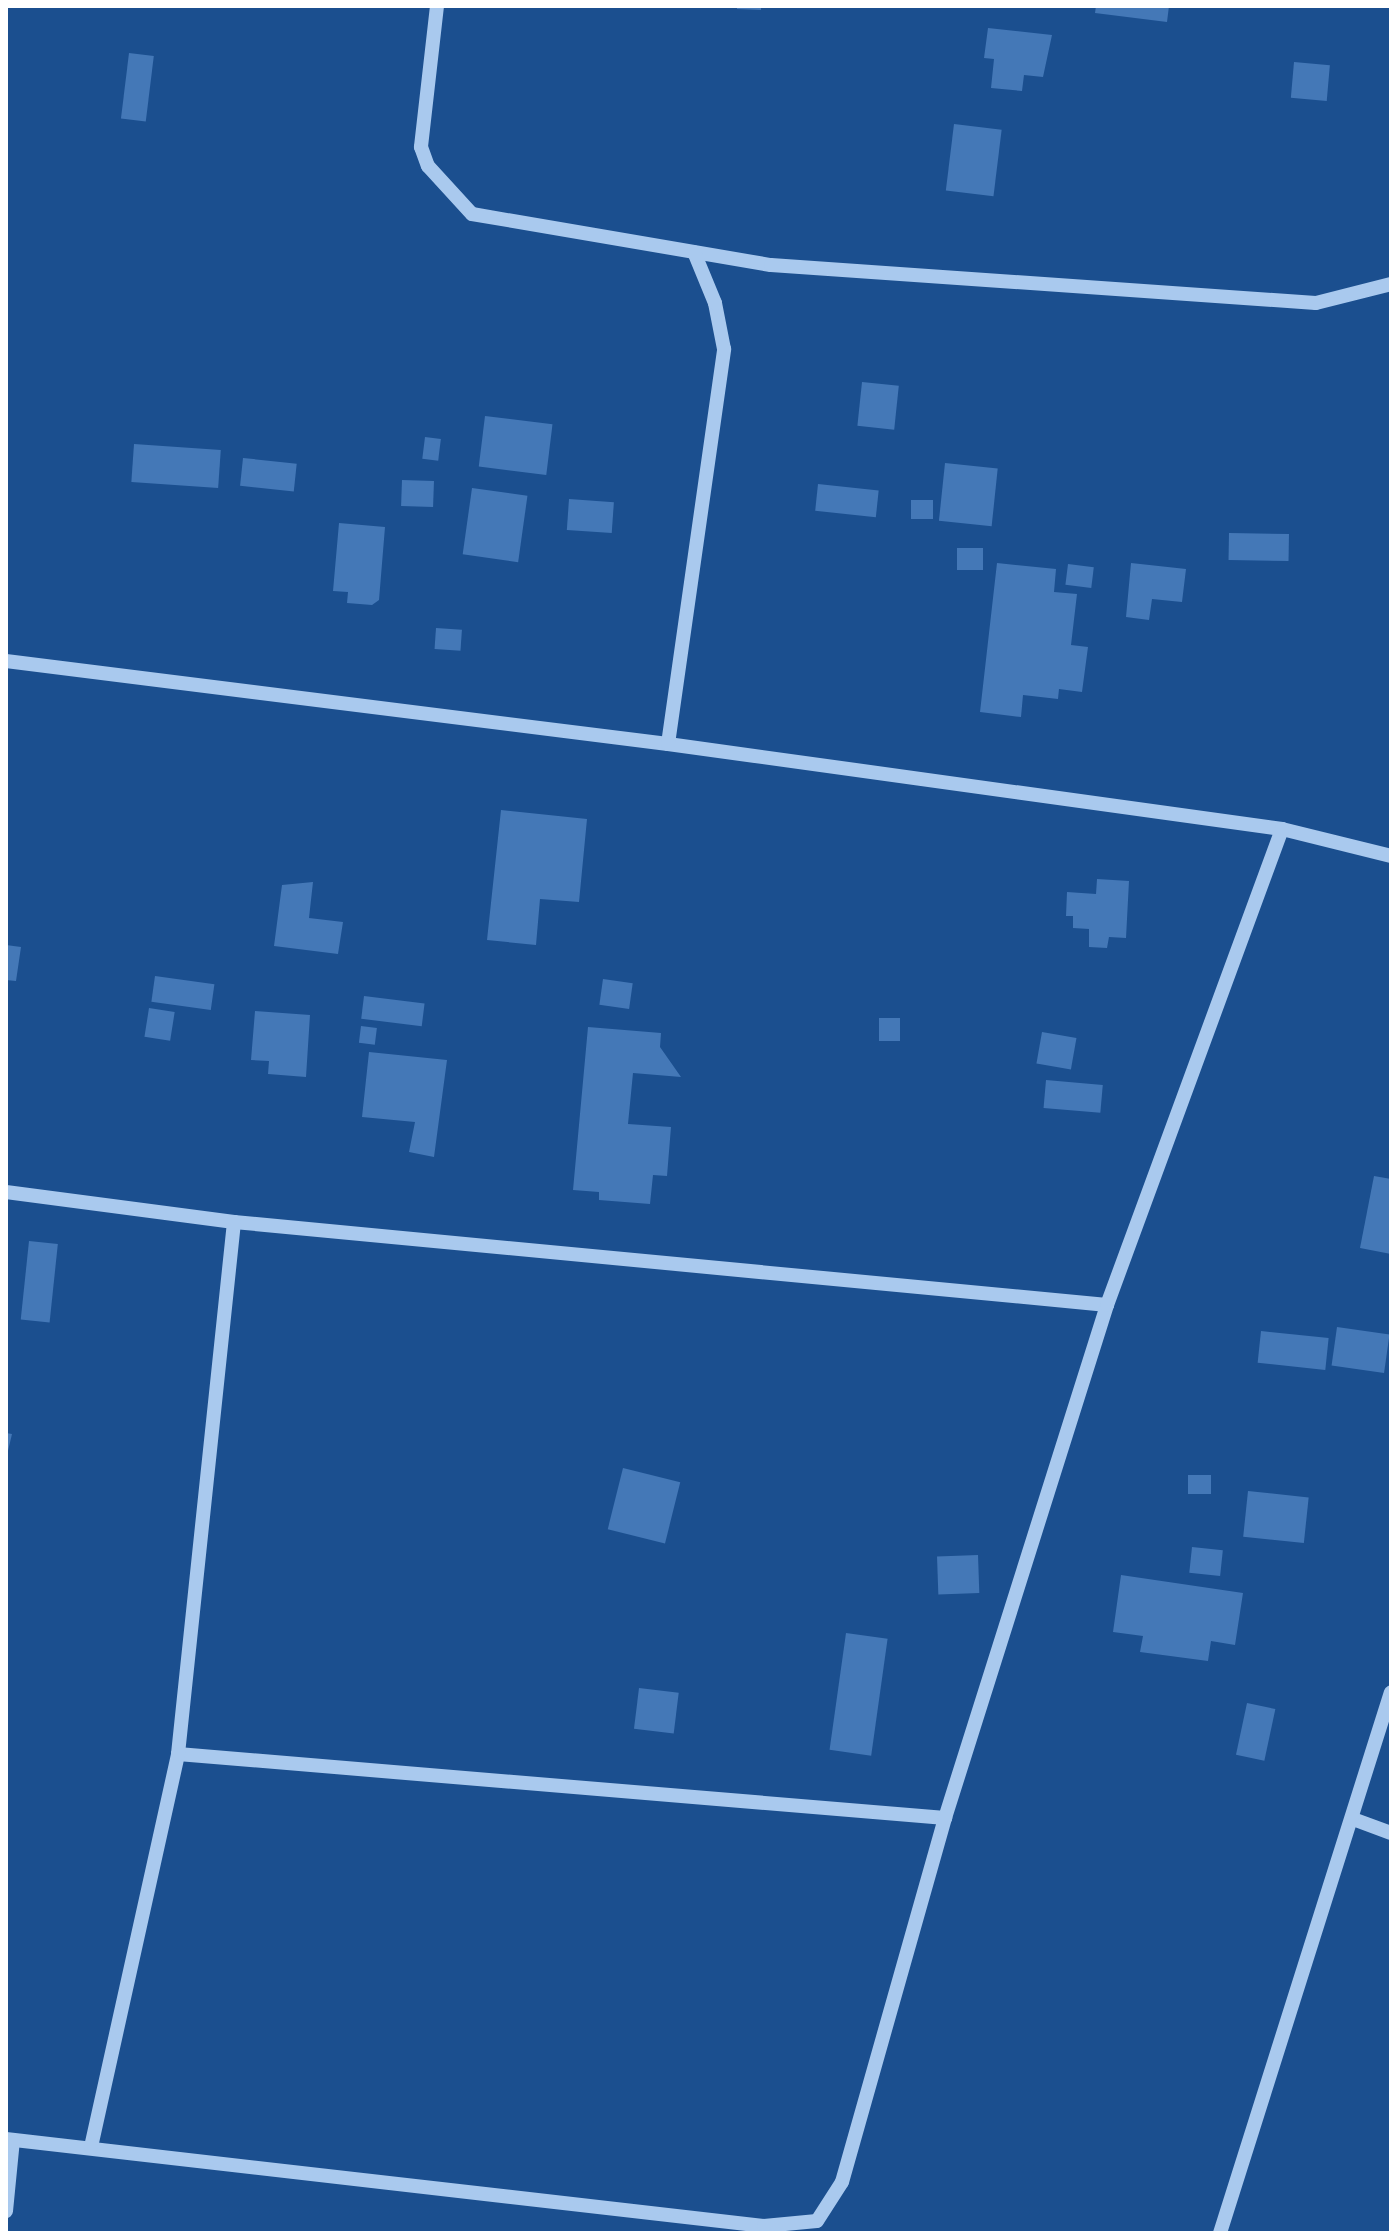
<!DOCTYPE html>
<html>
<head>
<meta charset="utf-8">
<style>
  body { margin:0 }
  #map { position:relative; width:1397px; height:2239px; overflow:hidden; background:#1b4f8f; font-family:Commissioner,sans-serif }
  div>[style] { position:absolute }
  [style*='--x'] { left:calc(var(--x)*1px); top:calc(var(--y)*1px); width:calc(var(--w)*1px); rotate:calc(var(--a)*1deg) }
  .building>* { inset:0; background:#4478b7; transform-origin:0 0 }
  .minor>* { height:14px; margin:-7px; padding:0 7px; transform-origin:7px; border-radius:7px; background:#a9c9ee }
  span { translate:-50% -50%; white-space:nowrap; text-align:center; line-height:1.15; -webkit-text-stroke:8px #1b4f8f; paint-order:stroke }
  .frame { position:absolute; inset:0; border:8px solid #fff; pointer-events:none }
</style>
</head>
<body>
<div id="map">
  <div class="building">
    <i style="clip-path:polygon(737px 6px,761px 6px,761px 10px,737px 9px)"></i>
    <i style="clip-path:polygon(1096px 6px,1169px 6px,1167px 22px,1095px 13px)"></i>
    <i style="clip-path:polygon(988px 28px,1052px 35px,1043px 77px,1024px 75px,1022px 91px,991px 88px,994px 59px,984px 58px)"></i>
    <i style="left:129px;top:53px;width:25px;height:66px;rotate:7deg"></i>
    <i style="left:1294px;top:62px;width:36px;height:36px;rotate:5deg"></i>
    <i style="left:954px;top:124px;width:48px;height:67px;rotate:7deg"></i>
    <i style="left:862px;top:382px;width:37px;height:44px;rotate:6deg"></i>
    <i style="left:485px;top:416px;width:68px;height:51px;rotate:7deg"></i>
    <i style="left:425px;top:437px;width:16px;height:22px;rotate:7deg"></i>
    <i style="left:134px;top:444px;width:87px;height:38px;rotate:4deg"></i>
    <i style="left:243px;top:458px;width:54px;height:28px;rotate:6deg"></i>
    <i style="left:945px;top:463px;width:53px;height:58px;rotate:6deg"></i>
    <i style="left:402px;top:480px;width:32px;height:26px;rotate:2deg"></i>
    <i style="left:818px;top:484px;width:61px;height:27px;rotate:6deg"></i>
    <i style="left:472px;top:488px;width:56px;height:67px;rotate:8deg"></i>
    <i style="left:569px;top:499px;width:45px;height:31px;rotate:4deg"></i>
    <i style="left:911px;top:500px;width:22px;height:19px"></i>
    <i style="clip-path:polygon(339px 523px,385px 527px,379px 600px,372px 605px,347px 603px,348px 592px,333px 591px)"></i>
    <i style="left:1229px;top:533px;width:60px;height:27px;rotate:1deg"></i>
    <i style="left:957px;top:548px;width:26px;height:22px"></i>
    <i style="clip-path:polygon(997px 563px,1056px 569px,1054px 592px,1077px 594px,1071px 645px,1088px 647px,1082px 692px,1059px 689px,1058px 699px,1023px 695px,1021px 717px,980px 712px)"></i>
    <i style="clip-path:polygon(1131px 563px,1186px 569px,1182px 602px,1152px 599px,1149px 620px,1126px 617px)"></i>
    <i style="left:1068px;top:564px;width:26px;height:21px;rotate:7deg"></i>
    <i style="left:436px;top:628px;width:26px;height:21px;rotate:4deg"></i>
    <i style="clip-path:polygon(501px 810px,587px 819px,579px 902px,540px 899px,536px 945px,487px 940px)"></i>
    <i style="clip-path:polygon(1097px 879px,1129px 881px,1126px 938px,1109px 937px,1107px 948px,1089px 947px,1089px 929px,1073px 928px,1073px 916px,1066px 916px,1067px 892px,1096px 894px)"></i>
    <i style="clip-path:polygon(313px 882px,309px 918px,343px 922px,338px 954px,274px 946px,282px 885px)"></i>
    <i style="clip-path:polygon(6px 945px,21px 947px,16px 981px,6px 980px)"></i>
    <i style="left:155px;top:976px;width:60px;height:26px;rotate:8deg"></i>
    <i style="left:603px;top:979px;width:30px;height:26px;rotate:8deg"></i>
    <i style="left:364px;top:996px;width:61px;height:23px;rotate:7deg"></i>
    <i style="left:149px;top:1008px;width:26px;height:29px;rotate:9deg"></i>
    <i style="clip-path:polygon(255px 1011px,310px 1015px,306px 1077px,268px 1074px,269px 1061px,251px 1060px)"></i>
    <i style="left:879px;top:1018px;width:21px;height:23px"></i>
    <i style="left:361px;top:1026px;width:16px;height:17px;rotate:7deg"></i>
    <i style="clip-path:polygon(588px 1027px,661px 1033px,660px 1047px,681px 1077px,633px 1073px,628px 1124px,671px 1127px,667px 1176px,653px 1175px,650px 1204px,599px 1200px,599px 1192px,573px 1190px)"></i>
    <i style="left:1042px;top:1032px;width:35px;height:32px;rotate:10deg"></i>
    <i style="clip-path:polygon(369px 1052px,447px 1060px,434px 1157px,409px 1152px,415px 1122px,362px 1117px)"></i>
    <i style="left:1046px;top:1080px;width:57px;height:28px;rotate:5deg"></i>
    <i style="clip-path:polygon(1374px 1176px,1391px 1179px,1391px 1254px,1360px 1248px)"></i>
    <i style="left:29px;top:1241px;width:29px;height:79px;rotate:6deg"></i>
    <i style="left:1337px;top:1327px;width:53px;height:39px;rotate:8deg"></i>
    <i style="left:1261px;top:1331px;width:68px;height:32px;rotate:6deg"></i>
    <i style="clip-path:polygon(6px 1433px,12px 1434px,7px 1455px,6px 1455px)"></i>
    <i style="left:623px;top:1468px;width:59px;height:63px;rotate:14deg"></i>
    <i style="left:1188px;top:1475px;width:23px;height:19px"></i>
    <i style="left:1248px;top:1491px;width:61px;height:46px;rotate:6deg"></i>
    <i style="left:1192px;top:1547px;width:31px;height:26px;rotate:6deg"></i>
    <i style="left:978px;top:1555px;width:38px;height:41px;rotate:88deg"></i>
    <i style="clip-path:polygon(1121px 1575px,1243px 1593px,1235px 1645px,1211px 1641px,1208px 1661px,1140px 1652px,1143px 1636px,1113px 1632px)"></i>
    <i style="left:846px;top:1633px;width:42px;height:118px;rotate:8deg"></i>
    <i style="left:639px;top:1688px;width:40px;height:41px;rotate:7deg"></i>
    <i style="left:1247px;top:1703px;width:29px;height:53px;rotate:12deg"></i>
  </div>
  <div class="minor">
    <i style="--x:437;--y:6;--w:142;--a:96.5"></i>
    <i style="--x:421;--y:147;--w:20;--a:70"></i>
    <i style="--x:428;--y:166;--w:65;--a:47.5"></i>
    <i style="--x:472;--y:214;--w:303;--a:9.7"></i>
    <i style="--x:771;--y:265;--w:546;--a:3.99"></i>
    <i style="--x:1316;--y:303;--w:77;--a:-14.2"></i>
    <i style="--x:6;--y:661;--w:667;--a:7.15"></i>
    <i style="--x:668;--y:744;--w:620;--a:7.88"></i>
    <i style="--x:1282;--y:829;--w:112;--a:13.9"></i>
    <i style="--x:668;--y:744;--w:399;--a:-81.9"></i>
    <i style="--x:724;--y:349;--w:47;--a:-101.1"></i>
    <i style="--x:715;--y:303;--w:55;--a:-112.4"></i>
    <i style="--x:6;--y:1192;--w:230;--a:7.5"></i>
    <i style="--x:234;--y:1222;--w:877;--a:5.43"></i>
    <i style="--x:178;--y:1754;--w:770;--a:4.77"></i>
    <i style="--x:1353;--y:1819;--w:40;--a:20.2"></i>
    <i style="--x:6;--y:2139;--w:763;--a:6.55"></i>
    <i style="--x:764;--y:2226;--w:53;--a:-5.4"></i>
    <i style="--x:817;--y:2221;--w:46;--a:-57.3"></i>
    <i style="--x:842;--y:2182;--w:378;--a:-74.2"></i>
    <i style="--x:945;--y:1818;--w:538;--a:-72.47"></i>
    <i style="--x:1107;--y:1305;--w:507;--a:-69.81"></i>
    <i style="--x:91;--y:2147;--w:403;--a:-77.5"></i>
    <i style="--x:178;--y:1754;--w:535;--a:-83.99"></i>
    <i style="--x:6;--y:2211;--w:71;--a:-84.4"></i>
    <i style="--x:1220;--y:2233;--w:567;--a:-72.46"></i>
  </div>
  <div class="frame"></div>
</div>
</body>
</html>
